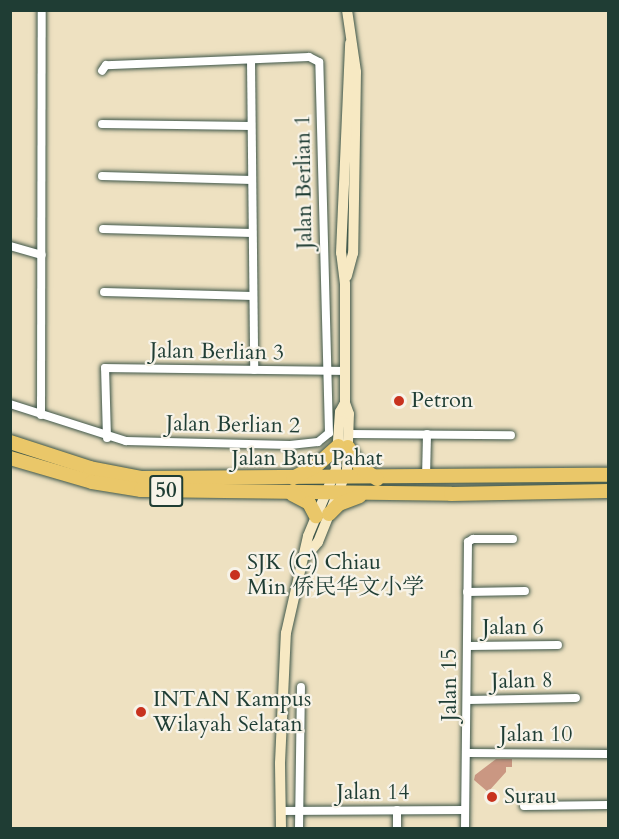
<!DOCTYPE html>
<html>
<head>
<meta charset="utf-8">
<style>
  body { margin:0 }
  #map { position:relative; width:619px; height:839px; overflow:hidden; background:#eee1c1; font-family:Cardo,"Noto Serif SC",serif }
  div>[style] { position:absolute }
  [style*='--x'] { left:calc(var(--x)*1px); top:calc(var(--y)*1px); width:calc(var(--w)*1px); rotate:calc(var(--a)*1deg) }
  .building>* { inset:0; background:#ca9782 }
  .roads { filter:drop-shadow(0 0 2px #3e5649) drop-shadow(0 0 2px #3e5649) }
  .street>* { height:8px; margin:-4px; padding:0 4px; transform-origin:4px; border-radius:4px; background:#fff }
  .secondary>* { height:10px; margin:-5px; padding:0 5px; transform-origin:5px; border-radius:5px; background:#f7e9c3 }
  .highway>* { height:14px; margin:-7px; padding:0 7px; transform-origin:7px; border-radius:7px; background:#eac769 }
  .dots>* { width:16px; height:16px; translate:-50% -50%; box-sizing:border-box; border:3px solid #f7f3e8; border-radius:50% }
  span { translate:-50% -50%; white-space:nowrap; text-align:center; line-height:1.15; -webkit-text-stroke:4.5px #f7f3e8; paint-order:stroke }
  .shield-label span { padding:2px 4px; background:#f7f3e8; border:2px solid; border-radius:4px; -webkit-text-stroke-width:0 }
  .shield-label { font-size:21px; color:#1f3d34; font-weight:700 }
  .street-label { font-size:22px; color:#1f3d34 }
  .poi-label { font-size:22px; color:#1f3d34 }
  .left { translate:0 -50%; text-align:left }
  .frame { position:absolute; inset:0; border:12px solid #1f3d34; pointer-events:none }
</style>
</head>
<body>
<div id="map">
  <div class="building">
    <i style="clip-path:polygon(496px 759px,512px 759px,512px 767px,506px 767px,506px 772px,488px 792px,474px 780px,475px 775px)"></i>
  </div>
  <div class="roads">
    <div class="street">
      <i style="--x:251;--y:60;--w:310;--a:89.4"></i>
      <i style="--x:102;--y:124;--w:149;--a:0.8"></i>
      <i style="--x:102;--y:176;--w:150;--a:1.5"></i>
      <i style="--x:103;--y:229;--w:149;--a:1.5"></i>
      <i style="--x:10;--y:246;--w:33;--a:16"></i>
      <i style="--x:104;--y:292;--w:149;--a:1.5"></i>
      <i style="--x:10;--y:404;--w:122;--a:17.7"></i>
      <i style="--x:126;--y:441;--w:164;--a:1.4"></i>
      <i style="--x:290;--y:445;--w:28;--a:-6"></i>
      <i style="--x:318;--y:442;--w:14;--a:-39"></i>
      <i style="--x:329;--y:433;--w:371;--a:-91.5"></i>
      <i style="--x:319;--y:62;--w:11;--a:-153"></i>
      <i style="--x:309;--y:57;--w:203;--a:177.7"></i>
      <i style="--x:106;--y:65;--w:7;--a:124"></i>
      <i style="--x:41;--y:415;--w:405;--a:-89.9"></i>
      <i style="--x:349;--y:434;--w:162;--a:0.4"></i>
      <i style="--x:107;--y:438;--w:70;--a:-91.6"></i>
      <i style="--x:105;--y:368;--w:240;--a:0.7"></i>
      <i style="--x:426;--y:478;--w:44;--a:-88.7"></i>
      <i style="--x:467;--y:592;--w:58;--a:-1"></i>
      <i style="--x:468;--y:646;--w:90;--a:-0.6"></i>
      <i style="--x:468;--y:700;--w:108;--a:-1.1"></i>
      <i style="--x:468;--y:753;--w:140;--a:0.4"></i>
      <i style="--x:524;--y:806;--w:84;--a:-0.7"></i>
      <i style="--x:397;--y:810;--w:18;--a:90"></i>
      <i style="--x:280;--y:811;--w:185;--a:-0.3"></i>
      <i style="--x:299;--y:828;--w:141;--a:-89.2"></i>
      <i style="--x:465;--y:828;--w:286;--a:-89.4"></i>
      <i style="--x:468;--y:542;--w:6;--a:-31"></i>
      <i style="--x:473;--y:539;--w:40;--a:0"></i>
    </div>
    <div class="secondary">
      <i style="--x:347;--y:10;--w:63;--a:81.7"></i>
      <i style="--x:356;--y:72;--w:181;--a:90.9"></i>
      <i style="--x:353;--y:253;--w:24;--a:105"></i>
      <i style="--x:307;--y:555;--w:17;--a:-50"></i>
      <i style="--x:318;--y:542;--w:78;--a:-68.1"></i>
      <i style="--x:347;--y:470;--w:56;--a:-88"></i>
      <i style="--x:349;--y:414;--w:12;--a:-110"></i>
      <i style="--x:345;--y:403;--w:119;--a:-90"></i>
      <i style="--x:345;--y:284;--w:31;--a:-97"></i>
      <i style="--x:341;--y:253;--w:210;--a:-87.5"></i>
      <i style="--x:281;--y:828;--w:65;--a:-90.9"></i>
      <i style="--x:280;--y:763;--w:130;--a:-87.4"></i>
      <i style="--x:286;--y:633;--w:99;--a:-77.2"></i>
      <i style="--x:308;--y:536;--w:73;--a:-67.3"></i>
      <i style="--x:336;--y:469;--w:57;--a:-86"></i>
      <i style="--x:340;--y:412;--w:10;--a:-61"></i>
    </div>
    <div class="highway">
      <i style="--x:10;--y:442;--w:84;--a:18"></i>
      <i style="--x:90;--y:468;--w:53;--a:10.9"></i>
      <i style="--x:142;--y:478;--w:466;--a:-0.4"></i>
      <i style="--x:348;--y:447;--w:23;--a:59"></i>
      <i style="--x:360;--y:467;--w:21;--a:35"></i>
      <i style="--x:10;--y:458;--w:85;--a:16.3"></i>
      <i style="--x:92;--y:482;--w:50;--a:9.3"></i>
      <i style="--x:141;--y:490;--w:310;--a:0.7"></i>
      <i style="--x:451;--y:494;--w:157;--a:-1.1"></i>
      <i style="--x:293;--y:478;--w:26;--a:-28"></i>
      <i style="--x:316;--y:466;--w:30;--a:-42"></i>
      <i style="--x:292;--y:494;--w:19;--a:28"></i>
      <i style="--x:309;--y:503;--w:15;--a:62"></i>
      <i style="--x:329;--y:514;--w:14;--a:-45"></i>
      <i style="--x:339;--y:504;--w:22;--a:-21"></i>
    </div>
  </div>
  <div class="dots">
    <i style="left:399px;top:401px;background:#c8321e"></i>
    <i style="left:235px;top:575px;background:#c8321e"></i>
    <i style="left:141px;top:712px;background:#c8321e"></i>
    <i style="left:492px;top:797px;background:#c8321e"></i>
  </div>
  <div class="shield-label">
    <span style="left:166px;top:491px">50</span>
  </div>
  <div class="street-label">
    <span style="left:304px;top:182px;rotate:-91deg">Jalan Berlian 1</span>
    <span style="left:217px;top:352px;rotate:1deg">Jalan Berlian 3</span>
    <span style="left:233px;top:425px;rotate:1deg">Jalan Berlian 2</span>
    <span style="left:307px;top:459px">Jalan Batu Pahat</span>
    <span style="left:513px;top:628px">Jalan 6</span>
    <span style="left:522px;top:681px;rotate:-1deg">Jalan 8</span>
    <span style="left:450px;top:685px;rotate:-90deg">Jalan 15</span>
    <span style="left:536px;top:735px">Jalan 10</span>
    <span style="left:373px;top:793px">Jalan 14</span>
  </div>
  <div class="poi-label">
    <span class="left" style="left:411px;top:401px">Petron</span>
    <span class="left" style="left:247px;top:575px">SJK (C) Chiau<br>Min 侨民华文小学</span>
    <span class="left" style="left:153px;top:712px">INTAN Kampus<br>Wilayah Selatan</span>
    <span class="left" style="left:504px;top:797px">Surau</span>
  </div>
  <div class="frame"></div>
</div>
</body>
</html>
